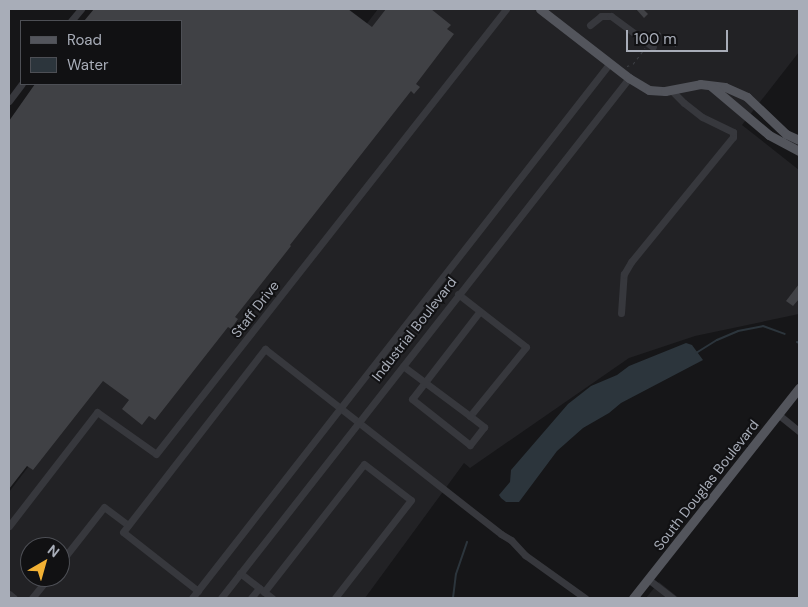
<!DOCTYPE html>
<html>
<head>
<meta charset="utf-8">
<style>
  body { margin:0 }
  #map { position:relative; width:808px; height:607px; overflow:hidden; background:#161618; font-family:"DM Sans",sans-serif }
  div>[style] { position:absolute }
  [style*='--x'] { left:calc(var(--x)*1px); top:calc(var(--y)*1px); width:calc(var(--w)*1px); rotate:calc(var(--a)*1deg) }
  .built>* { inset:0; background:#222225 }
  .water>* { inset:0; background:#2c353c }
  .stream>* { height:2px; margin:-1px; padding:0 1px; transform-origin:1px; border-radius:1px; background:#2c353c }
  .building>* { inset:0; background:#404145 }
  .path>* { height:1px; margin-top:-0.5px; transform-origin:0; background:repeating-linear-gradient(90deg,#3d3f44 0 2.5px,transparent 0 6.5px) }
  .minor>* { height:7px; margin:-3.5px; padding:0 3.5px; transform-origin:3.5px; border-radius:3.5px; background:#37383d }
  .major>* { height:9px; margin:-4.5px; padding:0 4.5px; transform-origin:4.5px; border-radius:4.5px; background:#53555c }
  span { translate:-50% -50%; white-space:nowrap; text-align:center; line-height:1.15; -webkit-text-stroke:4px #111113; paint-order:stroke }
  .street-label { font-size:14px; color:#a8adb8 }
  .frame { position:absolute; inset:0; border:10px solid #a8adb8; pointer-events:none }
  .legend { position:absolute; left:20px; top:20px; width:162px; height:65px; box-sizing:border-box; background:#111113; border:1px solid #4d4f55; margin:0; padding:6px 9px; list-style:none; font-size:15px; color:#a8adb8 }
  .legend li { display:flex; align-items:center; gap:10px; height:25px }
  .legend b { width:25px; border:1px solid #4d4f55 }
  .north { position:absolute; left:20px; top:537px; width:50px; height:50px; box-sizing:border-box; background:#111113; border:1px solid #4d4f55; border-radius:50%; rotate:38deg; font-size:14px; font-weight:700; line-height:20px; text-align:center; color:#a8adb8 }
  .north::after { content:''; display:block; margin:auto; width:18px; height:22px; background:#f2b134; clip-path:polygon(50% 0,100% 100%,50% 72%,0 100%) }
  .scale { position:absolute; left:626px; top:30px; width:102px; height:22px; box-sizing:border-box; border:2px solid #a8adb8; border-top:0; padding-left:6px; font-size:15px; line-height:18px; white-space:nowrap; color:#a8adb8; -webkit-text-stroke:4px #111113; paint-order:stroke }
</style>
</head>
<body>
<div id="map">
  <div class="built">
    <i style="clip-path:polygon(evenodd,378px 9px,799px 9px,799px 52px,742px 125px,799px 170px,799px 314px,695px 336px,629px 358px,470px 468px,464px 463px,365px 598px,9px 598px,9px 492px,378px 9px,30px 547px,60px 547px,60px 577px,30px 577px,30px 547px)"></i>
    <i style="clip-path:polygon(659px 582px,679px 598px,646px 598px)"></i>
  </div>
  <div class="water">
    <i style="clip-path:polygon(686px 343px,692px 345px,703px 360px,621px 403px,609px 413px,583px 428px,557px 451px,519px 502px,506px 502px,501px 498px,499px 495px,510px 482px,511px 470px,568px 404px,591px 386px,617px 375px,629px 366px)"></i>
  </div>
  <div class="stream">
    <i style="--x:797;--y:342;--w:2;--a:27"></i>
    <i style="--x:696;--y:353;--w:25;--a:-32"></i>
    <i style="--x:717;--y:340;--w:23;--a:-23"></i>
    <i style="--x:738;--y:331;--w:25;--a:-11"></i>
    <i style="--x:763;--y:326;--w:23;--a:20"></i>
    <i style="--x:453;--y:598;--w:24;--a:-83"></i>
    <i style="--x:456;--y:574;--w:34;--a:-71"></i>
  </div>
  <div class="building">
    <i style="clip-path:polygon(94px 9px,348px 9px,372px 27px,386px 9px,431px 9px,451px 25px,447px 29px,454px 34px,416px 84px,420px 87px,414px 94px,411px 91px,290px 245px,291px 246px,235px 317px,238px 319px,231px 329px,228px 327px,155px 420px,149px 416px,142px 425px,122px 409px,129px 400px,103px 381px,33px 470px,27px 466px,9px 489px,9px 121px,35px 84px,181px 84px,181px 21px,84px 21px)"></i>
    <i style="clip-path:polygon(636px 9px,643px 9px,648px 14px,644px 18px)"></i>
    <i style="clip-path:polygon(799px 284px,799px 299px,793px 306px,786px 301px)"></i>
  </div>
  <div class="path">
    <i style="--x:659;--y:32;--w:25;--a:40"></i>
    <i style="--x:627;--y:66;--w:6;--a:-18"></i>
    <i style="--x:633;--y:64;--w:20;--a:-53"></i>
  </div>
  <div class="minor">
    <i style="--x:71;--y:21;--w:16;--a:-50"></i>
    <i style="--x:590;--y:25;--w:14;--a:-39"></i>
    <i style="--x:601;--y:16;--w:10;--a:0"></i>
    <i style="--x:611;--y:16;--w:52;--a:36.4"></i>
    <i style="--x:9;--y:101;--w:21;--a:-53"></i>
    <i style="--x:458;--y:294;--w:86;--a:37.9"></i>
    <i style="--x:526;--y:347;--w:89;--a:129.1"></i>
    <i style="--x:470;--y:416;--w:18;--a:38"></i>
    <i style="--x:484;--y:427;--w:23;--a:128"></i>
    <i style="--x:470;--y:445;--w:74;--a:-141.6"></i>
    <i style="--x:412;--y:399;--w:111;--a:-52.3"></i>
    <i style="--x:621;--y:313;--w:39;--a:-86"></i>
    <i style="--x:624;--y:274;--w:14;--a:-60"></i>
    <i style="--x:631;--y:262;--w:161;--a:-50.8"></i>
    <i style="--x:733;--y:137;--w:5;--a:-90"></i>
    <i style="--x:733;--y:132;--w:34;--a:-154"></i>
    <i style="--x:702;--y:117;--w:23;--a:-142"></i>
    <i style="--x:684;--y:103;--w:18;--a:-135"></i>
    <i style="--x:403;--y:366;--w:84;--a:36.7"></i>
    <i style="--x:779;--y:415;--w:26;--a:39"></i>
    <i style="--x:9;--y:526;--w:144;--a:-52.3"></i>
    <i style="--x:97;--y:412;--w:72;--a:35.4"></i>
    <i style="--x:156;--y:454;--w:566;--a:-51.81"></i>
    <i style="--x:60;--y:563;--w:71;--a:-51.8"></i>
    <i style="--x:104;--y:507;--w:30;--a:37"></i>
    <i style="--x:240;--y:573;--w:41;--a:38"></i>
    <i style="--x:648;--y:579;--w:31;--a:38"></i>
    <i style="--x:198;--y:591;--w:95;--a:-141.8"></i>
    <i style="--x:123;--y:532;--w:232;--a:-52.2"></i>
    <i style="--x:265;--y:349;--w:300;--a:38.1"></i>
    <i style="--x:501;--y:534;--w:12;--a:31"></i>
    <i style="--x:511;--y:540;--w:21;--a:47"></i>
    <i style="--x:525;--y:555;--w:74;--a:35.6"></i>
    <i style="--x:264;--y:592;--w:162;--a:-52"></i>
    <i style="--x:364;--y:464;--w:59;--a:37.5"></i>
    <i style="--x:411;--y:500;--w:124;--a:127.8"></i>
    <i style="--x:9;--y:594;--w:6;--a:39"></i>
    <i style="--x:32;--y:598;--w:27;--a:-51"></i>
    <i style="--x:192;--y:598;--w:679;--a:-52"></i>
    <i style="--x:221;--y:598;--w:661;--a:-51.88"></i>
    <i style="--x:251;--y:598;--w:13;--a:-51"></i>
  </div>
  <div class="major">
    <i style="--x:540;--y:9;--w:113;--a:37.8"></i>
    <i style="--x:629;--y:78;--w:23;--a:31"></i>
    <i style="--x:649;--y:90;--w:16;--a:4"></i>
    <i style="--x:665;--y:91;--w:36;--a:-11"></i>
    <i style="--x:700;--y:84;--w:25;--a:7"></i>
    <i style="--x:725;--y:87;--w:24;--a:24"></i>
    <i style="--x:747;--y:97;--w:54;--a:43.5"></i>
    <i style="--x:786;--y:134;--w:14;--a:25"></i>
    <i style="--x:711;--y:86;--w:76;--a:40.2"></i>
    <i style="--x:769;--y:135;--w:34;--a:28"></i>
    <i style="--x:633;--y:598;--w:268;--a:-51.7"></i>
  </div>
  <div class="street-label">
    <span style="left:255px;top:309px;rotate:-52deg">Staff Drive</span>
    <span style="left:414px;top:329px;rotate:-52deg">Industrial Boulevard</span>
    <span style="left:706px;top:485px;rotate:-52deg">South Douglas Boulevard</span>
  </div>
  <div class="frame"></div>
  <ul class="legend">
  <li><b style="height:6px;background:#53555c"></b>Road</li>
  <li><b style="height:14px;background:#2c353c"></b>Water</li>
  </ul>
  <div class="north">N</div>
  <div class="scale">100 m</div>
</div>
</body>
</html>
